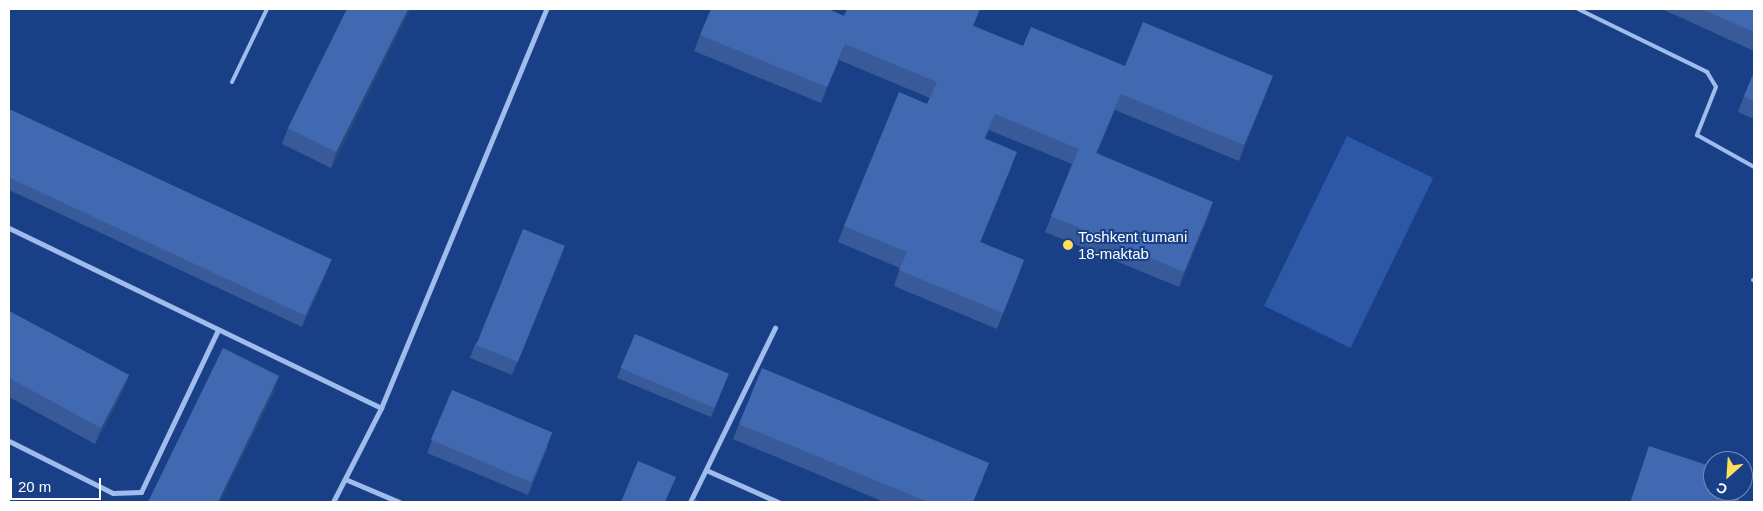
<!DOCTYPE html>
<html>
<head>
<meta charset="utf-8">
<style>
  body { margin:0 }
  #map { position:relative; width:1763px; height:511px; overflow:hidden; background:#194087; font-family:Arial,sans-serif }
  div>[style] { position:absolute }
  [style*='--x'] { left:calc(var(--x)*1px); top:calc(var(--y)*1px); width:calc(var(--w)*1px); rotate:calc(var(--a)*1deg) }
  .green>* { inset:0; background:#2c58a6; transform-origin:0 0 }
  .lane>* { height:4px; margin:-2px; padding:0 2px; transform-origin:2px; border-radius:2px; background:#a0bced }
  .street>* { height:5px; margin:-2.5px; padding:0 2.5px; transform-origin:2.5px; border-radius:2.5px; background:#a0bced }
  .wall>* { inset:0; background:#385a98 }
  .shaded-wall>* { inset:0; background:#2e4a7c }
  .building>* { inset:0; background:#4169b1; transform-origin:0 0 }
  .dots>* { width:14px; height:14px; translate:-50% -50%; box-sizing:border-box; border:2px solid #194087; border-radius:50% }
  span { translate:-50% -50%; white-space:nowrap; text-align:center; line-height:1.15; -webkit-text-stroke:4px #194087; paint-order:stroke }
  .poi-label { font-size:15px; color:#fff }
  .left { translate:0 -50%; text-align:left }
  .frame { position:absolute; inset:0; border:10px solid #fff; pointer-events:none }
  .north { position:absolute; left:1703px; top:451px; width:50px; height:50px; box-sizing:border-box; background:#194087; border:1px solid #758cb7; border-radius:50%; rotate:206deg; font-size:14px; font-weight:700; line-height:20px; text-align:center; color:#fff }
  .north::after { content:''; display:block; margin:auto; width:18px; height:22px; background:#ffde5c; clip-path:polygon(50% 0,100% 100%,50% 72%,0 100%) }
  .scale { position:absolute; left:10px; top:478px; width:91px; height:22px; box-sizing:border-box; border:2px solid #fff; border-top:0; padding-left:6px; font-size:15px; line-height:18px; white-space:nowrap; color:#fff; -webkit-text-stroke:4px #194087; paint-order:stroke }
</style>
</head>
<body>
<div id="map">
  <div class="green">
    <i style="left:1347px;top:136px;width:96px;height:189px;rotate:26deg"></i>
  </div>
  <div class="lane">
    <i style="--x:1578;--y:9;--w:144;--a:26"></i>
    <i style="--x:1707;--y:72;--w:17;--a:59"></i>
    <i style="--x:1716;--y:87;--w:52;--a:111.6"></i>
    <i style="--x:1697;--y:135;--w:65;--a:29.3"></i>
    <i style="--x:232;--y:82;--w:81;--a:-64.4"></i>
    <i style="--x:1753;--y:280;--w:1;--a:0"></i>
  </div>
  <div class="street">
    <i style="--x:9;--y:228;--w:413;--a:25.8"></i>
    <i style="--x:9;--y:441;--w:116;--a:26.6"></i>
    <i style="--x:113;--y:493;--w:28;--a:-2"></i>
    <i style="--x:141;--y:492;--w:179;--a:-64.6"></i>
    <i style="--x:706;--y:470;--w:79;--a:24"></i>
    <i style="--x:345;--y:479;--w:59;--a:23.1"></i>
    <i style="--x:333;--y:502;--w:106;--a:-62.9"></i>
    <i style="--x:381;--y:408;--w:432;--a:-67.5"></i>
    <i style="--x:690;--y:502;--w:194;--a:-64"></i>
  </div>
  <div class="wall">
    <i style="clip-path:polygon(347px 9px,410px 9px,331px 168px,282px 144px,288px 128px)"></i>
    <i style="clip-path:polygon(1662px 9px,1754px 9px,1754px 51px)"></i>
    <i style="clip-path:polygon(844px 16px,974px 26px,1023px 46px,1125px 66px,1267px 91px,1239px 161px,1115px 110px,1097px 153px,1208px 218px,1179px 287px,1045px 232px,1072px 164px,989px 130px,985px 139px,1011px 168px,980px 242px,1024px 260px,997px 329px,894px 286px,900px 268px,838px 242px,844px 226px,927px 104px,930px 98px,839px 60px,821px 103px,694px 51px,700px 35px)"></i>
    <i style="clip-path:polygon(1754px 72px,1754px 119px,1738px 112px,1744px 96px)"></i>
    <i style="clip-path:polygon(9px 109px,331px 260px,325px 276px,302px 327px,9px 190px)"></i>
    <i style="clip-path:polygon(565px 246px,512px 375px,470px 358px,475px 344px)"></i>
    <i style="clip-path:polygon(9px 311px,129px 375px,123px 391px,95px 444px,9px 397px)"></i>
    <i style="clip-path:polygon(621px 368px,725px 383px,711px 417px,617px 378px)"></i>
    <i style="clip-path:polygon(739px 424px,983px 479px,973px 502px,884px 502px,733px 439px)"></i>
    <i style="clip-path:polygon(432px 440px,548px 446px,528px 495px,427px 453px)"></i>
    <i style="clip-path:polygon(1649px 446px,1738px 502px,1630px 502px)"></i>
  </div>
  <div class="shaded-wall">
    <i style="clip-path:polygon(408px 9px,410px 9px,331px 168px,336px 152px)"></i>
    <i style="clip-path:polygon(845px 44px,839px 60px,821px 103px,827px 87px)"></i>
    <i style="clip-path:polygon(1273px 76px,1239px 161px,1244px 145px)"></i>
    <i style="clip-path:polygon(1121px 94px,1115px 110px,1091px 169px,1096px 153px)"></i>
    <i style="clip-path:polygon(1017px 152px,1011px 168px,974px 258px,980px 242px)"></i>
    <i style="clip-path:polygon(1213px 202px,1208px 218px,1179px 287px,1184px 272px)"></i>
    <i style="clip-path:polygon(565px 246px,560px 260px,512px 375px,517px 362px)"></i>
    <i style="clip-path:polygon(331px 260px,325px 276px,302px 327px,307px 311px)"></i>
    <i style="clip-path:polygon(1024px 260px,1019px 276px,997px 329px,1003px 313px)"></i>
    <i style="clip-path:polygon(129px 375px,123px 391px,95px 444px,101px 428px)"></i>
    <i style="clip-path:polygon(279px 376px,274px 392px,220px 502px,218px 502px)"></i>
    <i style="clip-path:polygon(553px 432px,548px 446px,528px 495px,533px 482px)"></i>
  </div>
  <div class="building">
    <i style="clip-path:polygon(347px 9px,408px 9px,336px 152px,288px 128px)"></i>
    <i style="clip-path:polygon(711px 9px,828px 9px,844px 16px,847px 9px,980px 9px,973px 26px,1023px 46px,1031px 27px,1125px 66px,1143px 22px,1273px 76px,1244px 145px,1121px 94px,1096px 153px,1213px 202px,1184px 272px,1051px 216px,1079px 149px,995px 114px,984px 138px,1017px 152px,980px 242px,1024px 260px,1003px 313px,899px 270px,907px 252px,844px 226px,899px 92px,927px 104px,937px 82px,845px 44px,827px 87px,700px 35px)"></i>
    <i style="clip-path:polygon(1702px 9px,1754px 9px,1754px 32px)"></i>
    <i style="clip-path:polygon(1754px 72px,1754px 101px,1744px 96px)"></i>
    <i style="left:9px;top:109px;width:356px;height:62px;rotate:25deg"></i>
    <i style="left:523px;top:229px;width:45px;height:125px;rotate:22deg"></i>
    <i style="clip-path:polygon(9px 311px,129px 375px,101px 428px,9px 378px)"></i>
    <i style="left:635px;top:334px;width:102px;height:37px;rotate:23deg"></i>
    <i style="clip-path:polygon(223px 348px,279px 376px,218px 502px,148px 502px)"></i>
    <i style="clip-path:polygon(762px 368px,989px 463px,973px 502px,928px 502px,739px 424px)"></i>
    <i style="left:452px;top:390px;width:109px;height:54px;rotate:23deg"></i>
    <i style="clip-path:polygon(1649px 446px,1713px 467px,1713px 491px,1742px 491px,1738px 502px,1631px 502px)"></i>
    <i style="clip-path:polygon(638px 461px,676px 477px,665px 502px,621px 502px)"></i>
    <i style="clip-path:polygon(1743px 476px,1746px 478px,1743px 488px)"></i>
    <i style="clip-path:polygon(694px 499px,701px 502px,693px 502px)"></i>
  </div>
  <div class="dots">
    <i style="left:1068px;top:245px;background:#ffde5c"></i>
  </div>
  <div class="poi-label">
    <span class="left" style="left:1078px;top:245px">Toshkent tumani<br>18-maktab</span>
  </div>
  <div class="frame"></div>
  <div class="north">С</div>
  <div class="scale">20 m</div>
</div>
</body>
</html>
